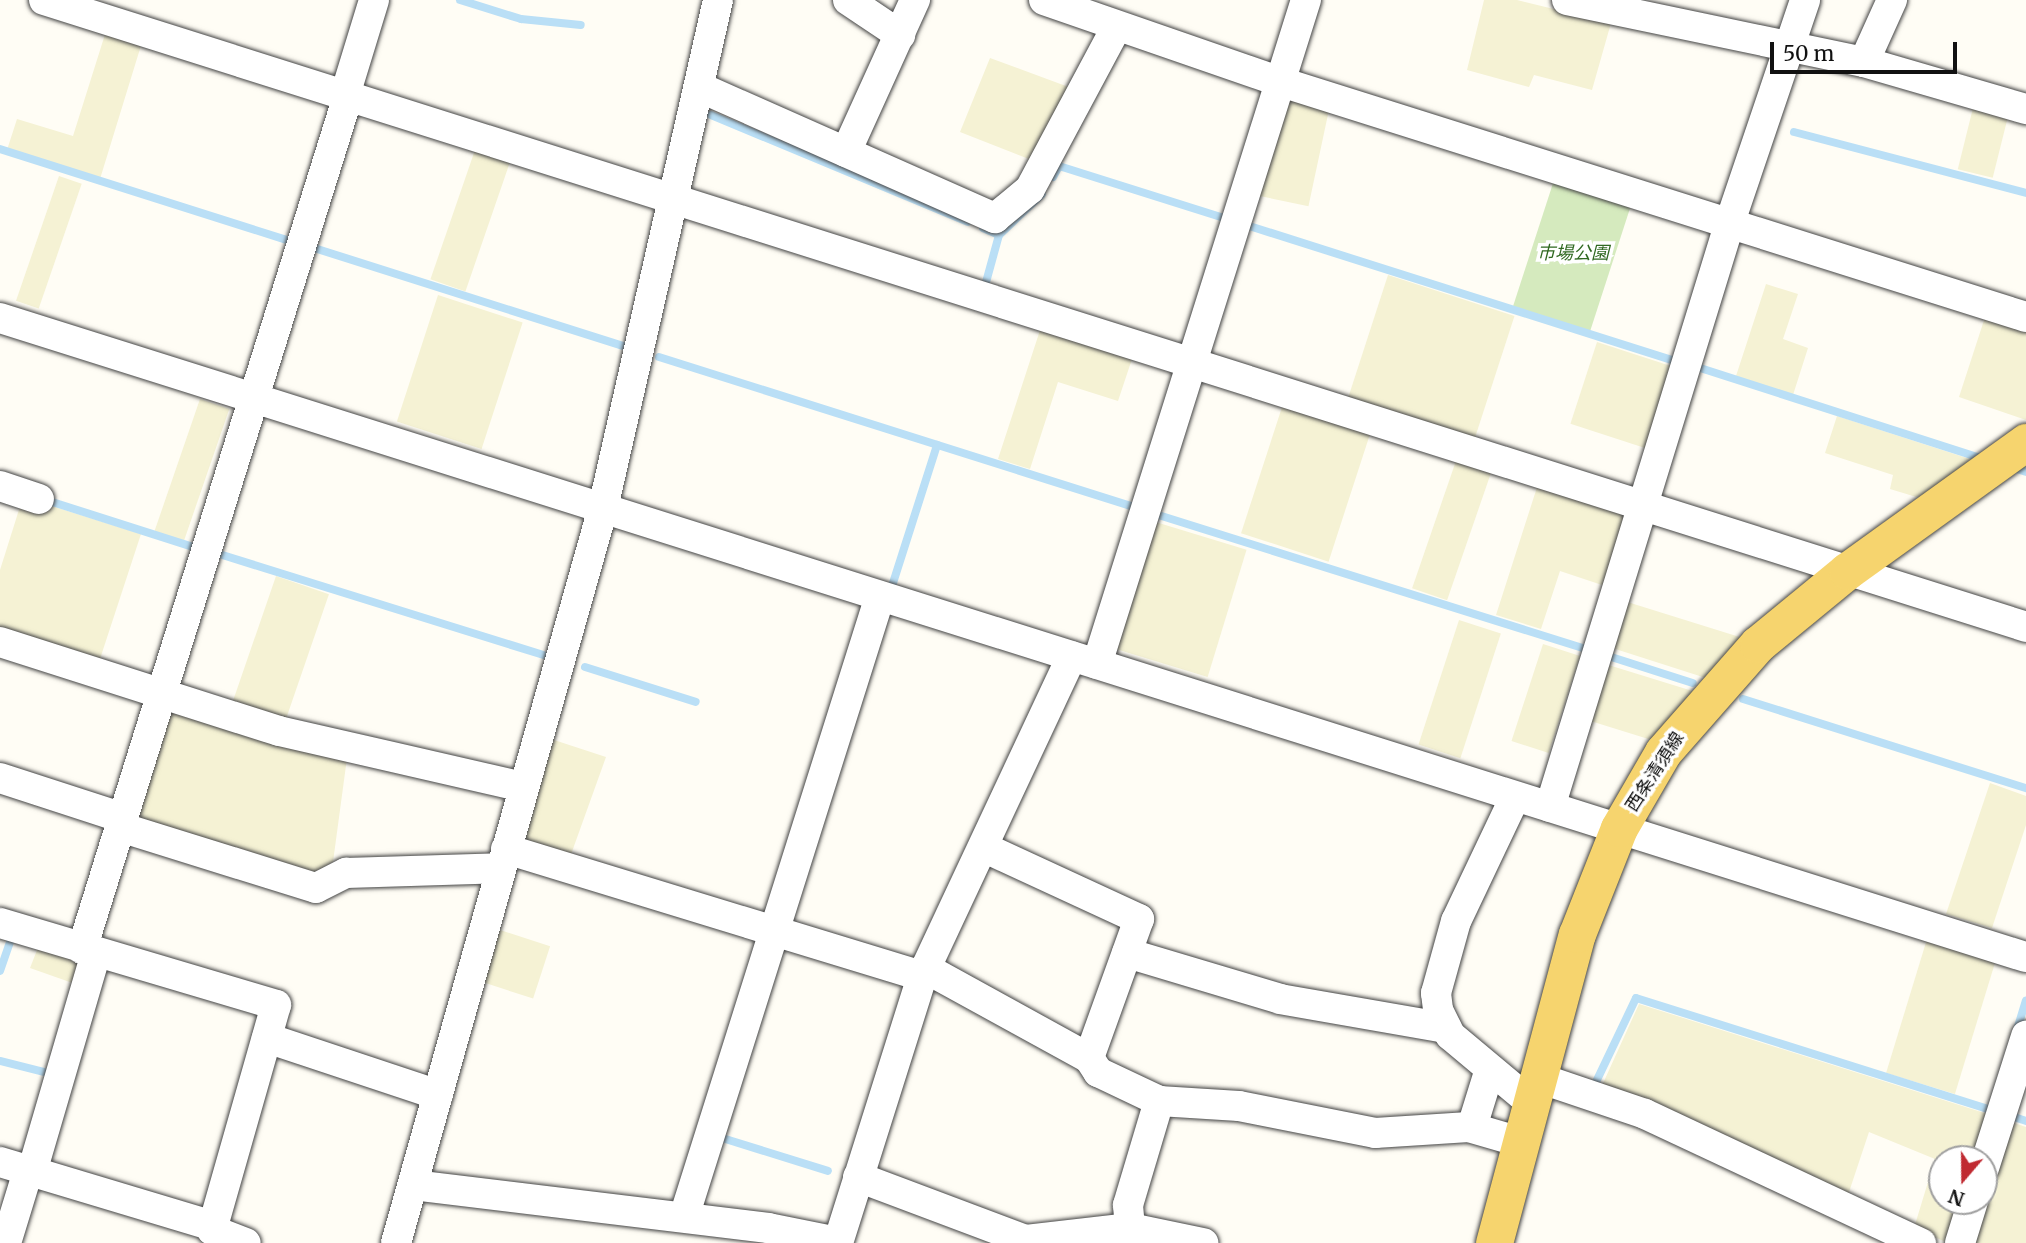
<!DOCTYPE html>
<html>
<head>
<meta charset="utf-8">
<style>
  body { margin:0 }
  #map { position:relative; width:2026px; height:1243px; overflow:hidden; background:#fffdf5; font-family:Merriweather,"Noto Sans JP",serif }
  div>[style] { position:absolute }
  [style*='--x'] { left:calc(var(--x)*1px); top:calc(var(--y)*1px); width:calc(var(--w)*1px); rotate:calc(var(--a)*1deg) }
  .farmland>* { inset:0; background:#f5f2d4; transform-origin:0 0 }
  .green>* { inset:0; background:#d5eabe; transform-origin:0 0 }
  .stream>* { height:8px; margin:-4px; padding:0 4px; transform-origin:4px; border-radius:4px; background:#badff6 }
  .roads { filter:drop-shadow(0 0 2px #444) drop-shadow(0 0 2px #444) }
  .minor>* { height:30px; margin:-15px; padding:0 15px; transform-origin:15px; border-radius:15px; background:#fff }
  .major>* { height:37px; margin:-18.5px; padding:0 18.5px; transform-origin:18.5px; border-radius:18.5px; background:#f6d46e }
  span { translate:-50% -50%; white-space:nowrap; text-align:center; line-height:1.15; -webkit-text-stroke:7px #fff; paint-order:stroke }
  .park-label { font-size:18px; color:#306921; font-style:italic }
  .street-label { font-size:18px; color:#111 }
  .north { position:absolute; left:1928px; top:1145px; width:70px; height:70px; box-sizing:border-box; background:#fff; border:2px solid #a0a0a0; border-radius:50%; rotate:200deg; font-size:19px; font-weight:700; line-height:28px; text-align:center; color:#111 }
  .north::after { content:''; display:block; margin:auto; width:24px; height:32px; background:#c02a31; clip-path:polygon(50% 0,100% 100%,50% 72%,0 100%) }
  .scale { position:absolute; left:1770px; top:42px; width:187px; height:32px; box-sizing:border-box; border:4px solid #111; border-top:0; padding-left:9px; font-size:21px; line-height:24px; white-space:nowrap; color:#111; -webkit-text-stroke:5px #fff; paint-order:stroke }
</style>
</head>
<body>
<div id="map">
  <div class="farmland">
    <i style="clip-path:polygon(1484px 0,1517px 0,1611px 23px,1592px 90px,1534px 75px,1529px 87px,1467px 70px)"></i>
    <i style="clip-path:polygon(107px 28px,143px 39px,100px 179px,7px 150px,17px 119px,73px 136px)"></i>
    <i style="clip-path:polygon(990px 58px,1074px 89px,1034px 161px,960px 132px)"></i>
    <i style="left:1280px;top:95px;width:51px;height:103px;rotate:12deg"></i>
    <i style="left:1973px;top:108px;width:36px;height:63px;rotate:14deg"></i>
    <i style="left:476px;top:147px;width:37px;height:140px;rotate:19deg"></i>
    <i style="left:59px;top:176px;width:24px;height:132px;rotate:19deg"></i>
    <i style="left:1388px;top:275px;width:133px;height:135px;rotate:18deg"></i>
    <i style="clip-path:polygon(1766px 284px,1798px 294px,1783px 339px,1808px 348px,1793px 395px,1736px 376px)"></i>
    <i style="left:438px;top:295px;width:89px;height:133px;rotate:18deg"></i>
    <i style="clip-path:polygon(1987px 311px,2026px 323px,2026px 420px,1959px 397px)"></i>
    <i style="clip-path:polygon(1042px 324px,1134px 353px,1118px 401px,1058px 382px,1030px 469px,998px 459px)"></i>
    <i style="left:1597px;top:342px;width:84px;height:86px;rotate:18deg"></i>
    <i style="left:200px;top:399px;width:31px;height:141px;rotate:19deg"></i>
    <i style="left:1284px;top:401px;width:92px;height:139px;rotate:18deg"></i>
    <i style="clip-path:polygon(1837px 416px,1976px 461px,1923px 499px,1890px 489px,1893px 475px,1825px 453px)"></i>
    <i style="left:1458px;top:455px;width:37px;height:141px;rotate:19deg"></i>
    <i style="clip-path:polygon(1539px 481px,1626px 509px,1608px 587px,1560px 571px,1541px 629px,1496px 615px)"></i>
    <i style="clip-path:polygon(23px 497px,141px 534px,98px 665px,0 634px,0 570px)"></i>
    <i style="left:1149px;top:520px;width:102px;height:133px;rotate:17deg"></i>
    <i style="left:276px;top:576px;width:56px;height:137px;rotate:19deg"></i>
    <i style="clip-path:polygon(1621px 600px,1746px 639px,1709px 679px,1606px 646px)"></i>
    <i style="left:1459px;top:620px;width:44px;height:131px;rotate:18deg"></i>
    <i style="left:1543px;top:644px;width:39px;height:102px;rotate:18deg"></i>
    <i style="clip-path:polygon(1602px 663px,1699px 693px,1658px 742px,1584px 719px)"></i>
    <i style="clip-path:polygon(166px 711px,347px 758px,333px 862px,311px 874px,131px 818px)"></i>
    <i style="clip-path:polygon(551px 739px,606px 757px,569px 860px,524px 839px)"></i>
    <i style="clip-path:polygon(1990px 783px,2026px 796px,2026px 825px,1992px 928px,1946px 914px)"></i>
    <i style="left:494px;top:928px;width:59px;height:55px;rotate:18deg"></i>
    <i style="left:1927px;top:939px;width:72px;height:140px;rotate:17deg"></i>
    <i style="clip-path:polygon(39px 945px,84px 960px,81px 986px,30px 968px)"></i>
    <i style="clip-path:polygon(1639px 1004px,1994px 1116px,1980px 1159px,1942px 1159px,1942px 1201px,1967px 1201px,1948px 1243px,1914px 1228px,1935px 1159px,1869px 1132px,1847px 1198px,1600px 1090px)"></i>
    <i style="clip-path:polygon(2008px 1121px,2026px 1127px,2026px 1243px,1969px 1243px)"></i>
  </div>
  <div class="green">
    <i style="left:1556px;top:174px;width:81px;height:139px;rotate:18deg"></i>
  </div>
  <div class="stream">
    <i style="--x:460;--y:0;--w:64;--a:17.3"></i>
    <i style="--x:521;--y:19;--w:60;--a:5.7"></i>
    <i style="--x:711;--y:115;--w:278;--a:22.6"></i>
    <i style="--x:1794;--y:132;--w:240;--a:14.7"></i>
    <i style="--x:0;--y:149;--w:307;--a:17.6"></i>
    <i style="--x:293;--y:242;--w:5;--a:-79"></i>
    <i style="--x:1053;--y:177;--w:13;--a:-61"></i>
    <i style="--x:1059;--y:166;--w:173;--a:17.5"></i>
    <i style="--x:1243;--y:224;--w:456;--a:17.6"></i>
    <i style="--x:983;--y:228;--w:17;--a:24"></i>
    <i style="--x:999;--y:235;--w:53;--a:105.4"></i>
    <i style="--x:999;--y:235;--w:59;--a:-43.6"></i>
    <i style="--x:311;--y:247;--w:337;--a:17.6"></i>
    <i style="--x:659;--y:357;--w:501;--a:17.53"></i>
    <i style="--x:1694;--y:366;--w:300;--a:17.8"></i>
    <i style="--x:2017;--y:469;--w:9;--a:18"></i>
    <i style="--x:46;--y:500;--w:154;--a:17.7"></i>
    <i style="--x:1152;--y:513;--w:458;--a:17.4"></i>
    <i style="--x:216;--y:553;--w:343;--a:17.3"></i>
    <i style="--x:893;--y:583;--w:145;--a:-72.3"></i>
    <i style="--x:1605;--y:655;--w:92;--a:17.7"></i>
    <i style="--x:585;--y:667;--w:116;--a:17.5"></i>
    <i style="--x:1743;--y:699;--w:297;--a:17.5"></i>
    <i style="--x:0;--y:971;--w:36;--a:-71"></i>
    <i style="--x:2016;--y:1033;--w:34;--a:-73"></i>
    <i style="--x:0;--y:1061;--w:54;--a:14"></i>
    <i style="--x:1596;--y:1082;--w:93;--a:-64.5"></i>
    <i style="--x:1636;--y:998;--w:376;--a:17.5"></i>
    <i style="--x:2011;--y:1116;--w:16;--a:18"></i>
    <i style="--x:721;--y:1132;--w:5;--a:112"></i>
    <i style="--x:719;--y:1137;--w:114;--a:17.3"></i>
  </div>
  <div class="roads">
    <div class="minor">
      <i style="--x:44;--y:0;--w:2079;--a:17.55"></i>
      <i style="--x:848;--y:0;--w:63;--a:33.9"></i>
      <i style="--x:1044;--y:0;--w:248;--a:19.1"></i>
      <i style="--x:1278;--y:81;--w:784;--a:17.51"></i>
      <i style="--x:1567;--y:0;--w:303;--a:11.8"></i>
      <i style="--x:1864;--y:62;--w:169;--a:16.2"></i>
      <i style="--x:1864;--y:62;--w:68;--a:-65.7"></i>
      <i style="--x:699;--y:87;--w:324;--a:23.9"></i>
      <i style="--x:995;--y:218;--w:45;--a:-39.6"></i>
      <i style="--x:1030;--y:189;--w:183;--a:-61.9"></i>
      <i style="--x:345;--y:95;--w:99;--a:-73"></i>
      <i style="--x:846;--y:152;--w:167;--a:-65.6"></i>
      <i style="--x:0;--y:318;--w:2124;--a:17.51"></i>
      <i style="--x:0;--y:486;--w:41;--a:18.4"></i>
      <i style="--x:0;--y:642;--w:293;--a:17.7"></i>
      <i style="--x:279;--y:731;--w:251;--a:12.9"></i>
      <i style="--x:1097;--y:664;--w:696;--a:-72.53"></i>
      <i style="--x:0;--y:778;--w:129;--a:18"></i>
      <i style="--x:1515;--y:797;--w:137;--a:115.4"></i>
      <i style="--x:1456;--y:921;--w:75;--a:105.5"></i>
      <i style="--x:1436;--y:993;--w:17;--a:83"></i>
      <i style="--x:1438;--y:1010;--w:28;--a:64"></i>
      <i style="--x:1450;--y:1035;--w:104;--a:39.9"></i>
      <i style="--x:1550;--y:807;--w:612;--a:-72.9"></i>
      <i style="--x:1730;--y:222;--w:234;--a:-71.3"></i>
      <i style="--x:120;--y:827;--w:205;--a:17.3"></i>
      <i style="--x:316;--y:888;--w:34;--a:-27"></i>
      <i style="--x:346;--y:873;--w:155;--a:-1.8"></i>
      <i style="--x:983;--y:847;--w:172;--a:24.8"></i>
      <i style="--x:1139;--y:919;--w:148;--a:109.8"></i>
      <i style="--x:506;--y:849;--w:435;--a:17"></i>
      <i style="--x:0;--y:923;--w:288;--a:16.5"></i>
      <i style="--x:276;--y:1005;--w:234;--a:105.9"></i>
      <i style="--x:212;--y:1230;--w:36;--a:21"></i>
      <i style="--x:82;--y:949;--w:894;--a:-72.68"></i>
      <i style="--x:1127;--y:953;--w:160;--a:16.7"></i>
      <i style="--x:1280;--y:999;--w:169;--a:9.9"></i>
      <i style="--x:925;--y:968;--w:187;--a:28.8"></i>
      <i style="--x:1089;--y:1058;--w:17;--a:57"></i>
      <i style="--x:1098;--y:1072;--w:68;--a:25.4"></i>
      <i style="--x:1159;--y:1101;--w:80;--a:3.6"></i>
      <i style="--x:1239;--y:1106;--w:139;--a:11.2"></i>
      <i style="--x:1375;--y:1133;--w:94;--a:-3.7"></i>
      <i style="--x:1469;--y:1127;--w:53;--a:16.4"></i>
      <i style="--x:267;--y:1038;--w:180;--a:18.4"></i>
      <i style="--x:1536;--y:1077;--w:115;--a:18.7"></i>
      <i style="--x:1645;--y:1114;--w:305;--a:25.1"></i>
      <i style="--x:1472;--y:1127;--w:58;--a:-72.8"></i>
      <i style="--x:0;--y:1162;--w:222;--a:16.7"></i>
      <i style="--x:1984;--y:1168;--w:139;--a:-72.3"></i>
      <i style="--x:32;--y:1172;--w:228;--a:-73.7"></i>
      <i style="--x:858;--y:1177;--w:179;--a:20.6"></i>
      <i style="--x:1026;--y:1240;--w:105;--a:-6.6"></i>
      <i style="--x:1130;--y:1228;--w:75;--a:11.6"></i>
      <i style="--x:413;--y:1185;--w:358;--a:6.9"></i>
      <i style="--x:768;--y:1228;--w:71;--a:11.3"></i>
      <i style="--x:684;--y:1217;--w:651;--a:-72.48"></i>
      <i style="--x:1130;--y:1228;--w:23;--a:-95"></i>
      <i style="--x:1128;--y:1205;--w:109;--a:-73.4"></i>
      <i style="--x:6;--y:1243;--w:75;--a:-73"></i>
      <i style="--x:396;--y:1243;--w:764;--a:-74.27"></i>
      <i style="--x:603;--y:508;--w:521;--a:-77.24"></i>
      <i style="--x:838;--y:1243;--w:280;--a:-72.5"></i>
      <i style="--x:922;--y:976;--w:353;--a:-64.9"></i>
      <i style="--x:1960;--y:1243;--w:44;--a:-72.8"></i>
    </div>
    <div class="major">
      <i style="--x:1494;--y:1243;--w:320;--a:-75"></i>
      <i style="--x:1577;--y:934;--w:114;--a:-68.4"></i>
      <i style="--x:1619;--y:828;--w:88;--a:-59.9"></i>
      <i style="--x:1663;--y:752;--w:144;--a:-48.7"></i>
      <i style="--x:1758;--y:644;--w:115;--a:-39.4"></i>
      <i style="--x:1847;--y:571;--w:221;--a:-35.8"></i>
    </div>
  </div>
  <div class="park-label">
    <span style="left:1573px;top:253px">市場公園</span>
  </div>
  <div class="street-label">
    <span style="left:1655px;top:772px;rotate:-57deg">西条清須線</span>
  </div>
  <div class="north">N</div>
  <div class="scale">50 m</div>
</div>
</body>
</html>
